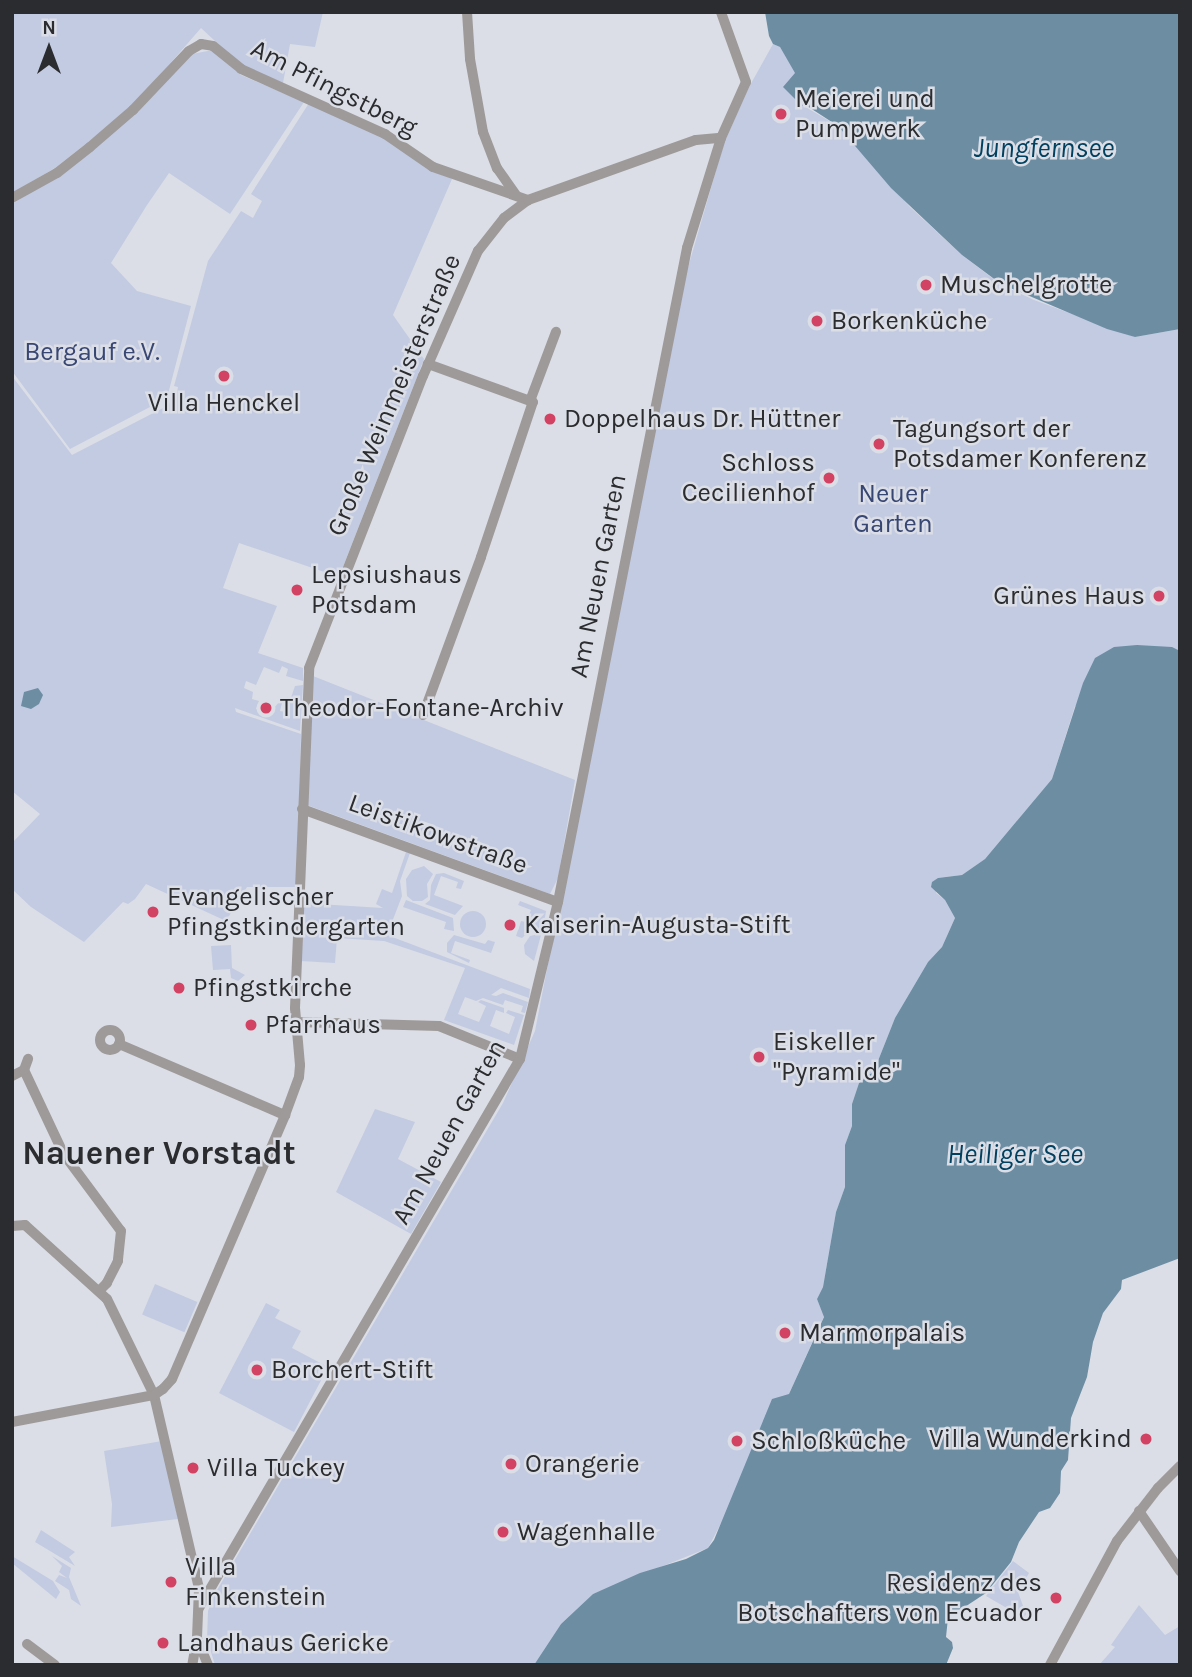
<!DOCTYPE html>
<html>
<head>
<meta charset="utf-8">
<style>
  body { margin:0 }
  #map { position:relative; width:1192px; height:1677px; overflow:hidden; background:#dbdee6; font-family:Karla,sans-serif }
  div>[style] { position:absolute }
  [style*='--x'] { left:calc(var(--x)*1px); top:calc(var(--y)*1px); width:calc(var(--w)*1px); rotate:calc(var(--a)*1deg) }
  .green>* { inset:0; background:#c3cbe2; transform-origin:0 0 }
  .round { border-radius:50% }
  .water>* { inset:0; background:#6d8da3 }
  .minor>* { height:10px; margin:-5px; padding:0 5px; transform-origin:5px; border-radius:5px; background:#9e9a99 }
  .minor>.ring { margin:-5px; padding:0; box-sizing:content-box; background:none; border:10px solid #9e9a99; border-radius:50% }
  .dots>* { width:19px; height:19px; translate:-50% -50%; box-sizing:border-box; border:4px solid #dbdee6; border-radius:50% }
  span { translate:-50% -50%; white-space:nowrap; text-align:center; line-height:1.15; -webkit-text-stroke:5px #dbdee6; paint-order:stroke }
  .street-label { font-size:26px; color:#2b2c2f }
  .poi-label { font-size:26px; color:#2b2c2f }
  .left { translate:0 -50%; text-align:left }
  .right { translate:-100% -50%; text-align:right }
  .park-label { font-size:26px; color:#384673 }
  .water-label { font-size:28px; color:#01405f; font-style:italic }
  .district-label { font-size:33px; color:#2b2c2f; font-weight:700 }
  .frame { position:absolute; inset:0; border:14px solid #2b2c2f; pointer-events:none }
  .north { position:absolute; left:14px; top:14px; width:70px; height:70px; -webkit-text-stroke:5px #dbdee6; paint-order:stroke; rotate:0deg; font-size:19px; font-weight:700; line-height:28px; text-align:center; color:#2b2c2f }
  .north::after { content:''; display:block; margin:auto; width:24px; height:32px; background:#2b2c2f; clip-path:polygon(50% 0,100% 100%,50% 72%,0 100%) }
</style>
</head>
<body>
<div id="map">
  <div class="green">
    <i style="clip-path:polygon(12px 12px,323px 12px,315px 47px,290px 44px,283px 83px,242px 66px,201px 28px,147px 90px,111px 124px,55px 168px,12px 193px)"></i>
    <i style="clip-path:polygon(773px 44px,780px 47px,796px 73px,784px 87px,802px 105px,838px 126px,910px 207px,962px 255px,1000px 284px,1034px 300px,1135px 337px,1180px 329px,1180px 667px,1075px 706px,1052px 779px,985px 859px,962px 875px,938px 878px,936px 893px,945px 900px,955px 918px,942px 947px,928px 962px,895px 1018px,874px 1071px,859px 1083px,852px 1104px,852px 1126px,845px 1145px,845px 1187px,836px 1212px,823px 1287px,817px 1299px,824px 1316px,789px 1394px,708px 1548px,593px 1594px,561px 1624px,534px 1665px,215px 1665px,207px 1639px,208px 1611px,213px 1597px,503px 1103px,535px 1031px,674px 316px,724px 143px,749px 87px)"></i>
    <i style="clip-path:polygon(213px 50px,241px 75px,304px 102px,230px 214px,169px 173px,147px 205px,111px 263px,137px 291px,191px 306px,167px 398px,70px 449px,12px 371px,12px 204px,59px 175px,192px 54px)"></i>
    <i style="clip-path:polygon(309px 103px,384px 136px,452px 179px,393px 315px,424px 359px,339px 577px,239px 543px,223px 588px,277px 606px,258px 653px,303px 668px,303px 681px,286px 676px,288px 669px,282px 666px,279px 673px,264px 667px,256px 685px,246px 681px,244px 688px,253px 692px,252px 699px,259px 701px,256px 709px,269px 714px,279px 702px,282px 703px,280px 711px,286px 712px,295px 686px,303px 685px,300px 731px,235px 708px,236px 712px,301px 734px,297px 887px,247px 887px,226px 921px,146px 884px,135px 899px,128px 904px,123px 902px,84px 942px,31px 907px,12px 889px,12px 843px,40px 814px,12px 791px,12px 376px,72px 455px,163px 408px,168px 409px,171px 397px,176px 398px,178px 387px,174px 386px,208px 261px,241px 211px,253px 218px,262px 201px,251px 194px)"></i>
    <i style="clip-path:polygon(308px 674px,575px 780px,558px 878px,550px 894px,307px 805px)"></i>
    <i style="clip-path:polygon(406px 852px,410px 853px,400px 881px,402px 896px,387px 935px,530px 989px,529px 998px,501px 988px,491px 995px,496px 996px,503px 993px,528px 1002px,525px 1013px,521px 1012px,523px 1006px,505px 1000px,503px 1005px,483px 998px,476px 1001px,465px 997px,458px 1014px,479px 1022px,486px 1006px,478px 1002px,481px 1000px,504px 1008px,504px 1013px,496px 1010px,490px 1026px,509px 1034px,515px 1017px,506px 1013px,508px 1010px,524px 1015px,514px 1045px,444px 1020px,465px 968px,384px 941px,337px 938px,335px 963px,300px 961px,302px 903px,383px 908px,376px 904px,382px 889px,392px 893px)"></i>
    <i style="clip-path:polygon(424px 866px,433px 874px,427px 884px,428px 897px,422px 901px,413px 901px,407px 896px,406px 879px,412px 870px)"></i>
    <i style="clip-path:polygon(444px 873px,464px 881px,461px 889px,456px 888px,458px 882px,441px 876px,434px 895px,463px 906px,455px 915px,425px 904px,430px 900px,431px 885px,436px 874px)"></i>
    <i style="clip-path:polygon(406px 900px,453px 918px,454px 931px,444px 929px,446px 922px,403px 907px)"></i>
    <i style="clip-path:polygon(520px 901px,546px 911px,543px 929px,532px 929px,522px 938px,516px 936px,521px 921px,526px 922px,531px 910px,518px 905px)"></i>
    <i class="round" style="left:460px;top:911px;width:26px;height:26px"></i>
    <i style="clip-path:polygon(539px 934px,541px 935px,534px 961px,525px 954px,524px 945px,530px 936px)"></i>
    <i style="clip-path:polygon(454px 935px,485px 944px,488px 940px,495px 942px,491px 953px,455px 941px,451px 953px,470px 960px,469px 963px,447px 952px,447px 943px)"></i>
    <i style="clip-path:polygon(231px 945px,232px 968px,245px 975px,238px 981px,231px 978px,230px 969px,213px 970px,211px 946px)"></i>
    <i style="clip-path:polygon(375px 1109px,415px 1122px,398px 1159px,441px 1182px,411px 1234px,336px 1192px)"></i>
    <i style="left:155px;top:1284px;width:46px;height:33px;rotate:23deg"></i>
    <i style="clip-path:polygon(266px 1303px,280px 1310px,275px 1318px,301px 1331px,292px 1348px,328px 1367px,294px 1432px,219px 1393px)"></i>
    <i style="clip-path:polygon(162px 1441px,178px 1519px,111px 1527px,112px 1504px,104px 1451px)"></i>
    <i style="clip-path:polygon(41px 1530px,75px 1552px,69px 1557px,75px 1566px,35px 1542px)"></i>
    <i style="clip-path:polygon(12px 1556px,53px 1581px,60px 1592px,56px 1599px,12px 1563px)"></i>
    <i style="clip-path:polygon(52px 1556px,71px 1568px,69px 1577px,81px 1606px,71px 1599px,69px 1590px,55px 1581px,59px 1575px,67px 1578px,59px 1572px,62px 1566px)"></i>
    <i style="clip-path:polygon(1013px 1561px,1029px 1573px,1018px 1592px,1026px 1614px,1024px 1618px,986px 1596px)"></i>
    <i style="clip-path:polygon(1139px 1605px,1165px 1635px,1180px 1626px,1180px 1665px,1099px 1665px,1115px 1647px,1111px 1645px)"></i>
  </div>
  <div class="water">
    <i style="clip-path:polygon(765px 12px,1180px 12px,1180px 329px,1135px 337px,1107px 329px,1001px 284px,962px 255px,891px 188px,838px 126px,804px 104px,802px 106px,783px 87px,795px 73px,780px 47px,773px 44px,769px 36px)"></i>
    <i style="clip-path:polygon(1137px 645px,1172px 647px,1180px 651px,1180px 1258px,1122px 1280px,1121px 1289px,1103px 1313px,1093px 1342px,1087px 1377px,1071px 1418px,1068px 1460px,1061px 1471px,1060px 1493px,1050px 1508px,1039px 1512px,1019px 1542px,1011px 1562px,986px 1593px,948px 1618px,946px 1637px,952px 1642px,953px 1648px,946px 1665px,534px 1665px,561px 1624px,593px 1594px,640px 1573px,686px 1559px,708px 1548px,714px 1540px,772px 1399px,789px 1394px,824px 1317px,817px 1299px,823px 1287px,836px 1212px,845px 1187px,845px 1145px,852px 1126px,852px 1104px,859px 1083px,874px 1071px,895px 1018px,928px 962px,942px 947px,955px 918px,945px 900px,931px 887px,932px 882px,938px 878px,962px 875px,985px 859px,1052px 779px,1083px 683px,1095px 658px,1114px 647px)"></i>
    <i style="clip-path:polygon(38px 688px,43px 695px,39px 704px,31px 709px,21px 706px,24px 692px)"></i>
  </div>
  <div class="minor">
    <i style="--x:467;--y:12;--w:47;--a:86.3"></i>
    <i style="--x:470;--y:59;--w:74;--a:79.9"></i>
    <i style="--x:483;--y:132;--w:39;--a:69"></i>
    <i style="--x:497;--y:168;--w:32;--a:55"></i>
    <i style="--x:12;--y:198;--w:51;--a:-29.1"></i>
    <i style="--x:57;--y:173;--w:42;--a:-38.2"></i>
    <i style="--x:90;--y:147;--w:57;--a:-40.7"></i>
    <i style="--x:133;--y:110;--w:81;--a:-46.5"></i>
    <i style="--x:189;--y:51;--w:14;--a:-30"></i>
    <i style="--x:201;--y:44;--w:12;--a:9"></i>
    <i style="--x:213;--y:46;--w:36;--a:39"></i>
    <i style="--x:241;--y:69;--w:158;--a:24.3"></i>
    <i style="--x:385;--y:134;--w:58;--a:34.5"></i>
    <i style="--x:433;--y:167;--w:101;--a:19.2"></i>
    <i style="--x:530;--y:401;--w:74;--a:-69.4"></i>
    <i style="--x:423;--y:715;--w:168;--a:-69.8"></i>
    <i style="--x:481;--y:557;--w:163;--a:-71.5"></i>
    <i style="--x:533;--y:402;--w:112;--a:-160.1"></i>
    <i style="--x:302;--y:809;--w:272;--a:20"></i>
    <i style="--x:297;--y:1022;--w:142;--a:1.6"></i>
    <i style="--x:439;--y:1026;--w:87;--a:22.2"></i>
    <i class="ring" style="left:100px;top:1030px;width:10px;height:10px"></i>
    <i style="--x:119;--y:1044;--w:181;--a:23.2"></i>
    <i style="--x:24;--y:1070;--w:92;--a:64.8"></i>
    <i style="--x:63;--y:1153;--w:97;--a:53.4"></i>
    <i style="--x:121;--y:1231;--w:30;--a:96"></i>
    <i style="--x:118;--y:1261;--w:25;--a:117"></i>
    <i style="--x:107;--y:1283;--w:11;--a:135"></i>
    <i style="--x:12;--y:1076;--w:13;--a:-27"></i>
    <i style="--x:24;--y:1070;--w:12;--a:-70"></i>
    <i style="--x:12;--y:1226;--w:13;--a:-4"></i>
    <i style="--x:25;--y:1225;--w:110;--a:42.1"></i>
    <i style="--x:107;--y:1299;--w:107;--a:63.9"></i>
    <i style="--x:154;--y:1395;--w:198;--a:76.9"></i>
    <i style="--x:199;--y:1588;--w:50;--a:92.3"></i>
    <i style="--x:197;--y:1638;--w:27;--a:100"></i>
    <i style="--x:12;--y:1422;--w:145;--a:-10.8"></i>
    <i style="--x:154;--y:1395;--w:11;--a:-34"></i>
    <i style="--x:163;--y:1389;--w:13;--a:-48"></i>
    <i style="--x:172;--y:1379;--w:287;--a:-66.8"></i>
    <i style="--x:285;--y:1115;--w:40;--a:-69.8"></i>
    <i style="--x:299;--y:1077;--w:12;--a:-85"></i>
    <i style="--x:300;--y:1065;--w:57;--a:-95"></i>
    <i style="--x:295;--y:1008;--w:340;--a:-87.6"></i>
    <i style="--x:309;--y:668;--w:313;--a:-68.7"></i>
    <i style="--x:423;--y:376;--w:137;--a:-66.3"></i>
    <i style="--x:478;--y:251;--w:42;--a:-51.8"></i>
    <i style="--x:504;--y:218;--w:30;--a:-37"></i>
    <i style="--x:528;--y:200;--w:178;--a:-19.7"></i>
    <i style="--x:696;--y:140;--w:25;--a:-5"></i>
    <i style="--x:1139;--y:1511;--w:73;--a:55.7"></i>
    <i style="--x:199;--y:1608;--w:636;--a:-59.69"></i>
    <i style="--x:520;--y:1059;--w:162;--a:-76.4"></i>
    <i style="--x:558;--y:902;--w:667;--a:-78.84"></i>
    <i style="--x:687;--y:248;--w:115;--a:-72.8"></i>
    <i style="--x:721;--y:138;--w:61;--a:-65.9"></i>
    <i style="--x:746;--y:82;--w:74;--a:-109.7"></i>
    <i style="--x:197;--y:1638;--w:29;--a:68"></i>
    <i style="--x:27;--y:1644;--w:35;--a:37"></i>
    <i style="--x:1050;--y:1665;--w:141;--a:-61.6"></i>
    <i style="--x:1117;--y:1541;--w:67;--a:-52.3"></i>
    <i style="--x:1158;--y:1488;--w:31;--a:-45"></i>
  </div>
  <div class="dots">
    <i style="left:781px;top:114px;background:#d24263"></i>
    <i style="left:926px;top:285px;background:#d24263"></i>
    <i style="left:817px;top:321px;background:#d24263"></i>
    <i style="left:224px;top:376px;background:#d24263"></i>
    <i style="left:550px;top:419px;background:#d24263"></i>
    <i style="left:879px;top:444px;background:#d24263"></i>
    <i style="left:829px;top:478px;background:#d24263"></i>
    <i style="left:297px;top:590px;background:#d24263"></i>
    <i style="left:1159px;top:596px;background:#d24263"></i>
    <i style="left:266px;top:708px;background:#d24263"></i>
    <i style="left:153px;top:912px;background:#d24263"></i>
    <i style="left:510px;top:925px;background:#d24263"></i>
    <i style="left:179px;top:988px;background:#d24263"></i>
    <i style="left:251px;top:1025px;background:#d24263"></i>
    <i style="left:759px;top:1057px;background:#d24263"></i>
    <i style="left:785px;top:1333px;background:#d24263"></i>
    <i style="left:257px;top:1370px;background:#d24263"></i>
    <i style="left:1146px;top:1439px;background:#d24263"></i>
    <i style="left:737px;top:1441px;background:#d24263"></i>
    <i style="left:511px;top:1464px;background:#d24263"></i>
    <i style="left:193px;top:1468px;background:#d24263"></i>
    <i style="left:503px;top:1532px;background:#d24263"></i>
    <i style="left:171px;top:1582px;background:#d24263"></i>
    <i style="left:1056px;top:1598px;background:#d24263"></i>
    <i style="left:163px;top:1643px;background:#d24263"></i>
  </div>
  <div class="street-label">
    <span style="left:334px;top:88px;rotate:27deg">Am Pfingstberg</span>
    <span style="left:394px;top:395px;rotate:-67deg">Große Weinmeisterstraße</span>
    <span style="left:598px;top:576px;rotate:-79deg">Am Neuen Garten</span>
    <span style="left:438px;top:834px;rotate:20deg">Leistikowstraße</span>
    <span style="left:449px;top:1132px;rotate:-61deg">Am Neuen Garten</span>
  </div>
  <div class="poi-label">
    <span class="left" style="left:795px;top:114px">Meierei und<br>Pumpwerk</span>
    <span class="left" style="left:940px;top:285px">Muschelgrotte</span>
    <span class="left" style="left:831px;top:321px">Borkenküche</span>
    <span style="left:224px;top:403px">Villa Henckel</span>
    <span class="left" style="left:564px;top:419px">Doppelhaus Dr. Hüttner</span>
    <span class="left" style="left:893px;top:444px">Tagungsort der<br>Potsdamer Konferenz</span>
    <span class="right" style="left:815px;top:478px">Schloss<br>Cecilienhof</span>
    <span class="left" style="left:311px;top:590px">Lepsiushaus<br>Potsdam</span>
    <span class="right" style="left:1145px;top:596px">Grünes Haus</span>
    <span class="left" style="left:280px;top:708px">Theodor-Fontane-Archiv</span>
    <span class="left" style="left:167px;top:912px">Evangelischer<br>Pfingstkindergarten</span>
    <span class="left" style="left:524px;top:925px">Kaiserin-Augusta-Stift</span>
    <span class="left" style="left:193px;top:988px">Pfingstkirche</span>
    <span class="left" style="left:265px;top:1025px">Pfarrhaus</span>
    <span class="left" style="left:773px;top:1057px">Eiskeller<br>"Pyramide"</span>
    <span class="left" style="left:799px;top:1333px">Marmorpalais</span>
    <span class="left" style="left:271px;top:1370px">Borchert-Stift</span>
    <span class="right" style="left:1132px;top:1439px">Villa Wunderkind</span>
    <span class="left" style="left:751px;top:1441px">Schloßküche</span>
    <span class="left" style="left:525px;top:1464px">Orangerie</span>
    <span class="left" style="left:207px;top:1468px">Villa Tuckey</span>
    <span class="left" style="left:517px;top:1532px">Wagenhalle</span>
    <span class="left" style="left:185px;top:1582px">Villa<br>Finkenstein</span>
    <span class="right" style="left:1042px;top:1598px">Residenz des<br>Botschafters von Ecuador</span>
    <span class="left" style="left:177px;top:1643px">Landhaus Gericke</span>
  </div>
  <div class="park-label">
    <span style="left:92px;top:352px">Bergauf e.V.</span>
    <span style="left:893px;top:509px">Neuer<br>Garten</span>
  </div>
  <div class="water-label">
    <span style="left:1044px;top:148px">Jungfernsee</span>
    <span style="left:1015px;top:1154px">Heiliger See</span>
  </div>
  <div class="district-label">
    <span style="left:159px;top:1154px">Nauener Vorstadt</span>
  </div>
  <div class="frame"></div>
  <div class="north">N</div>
</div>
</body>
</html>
